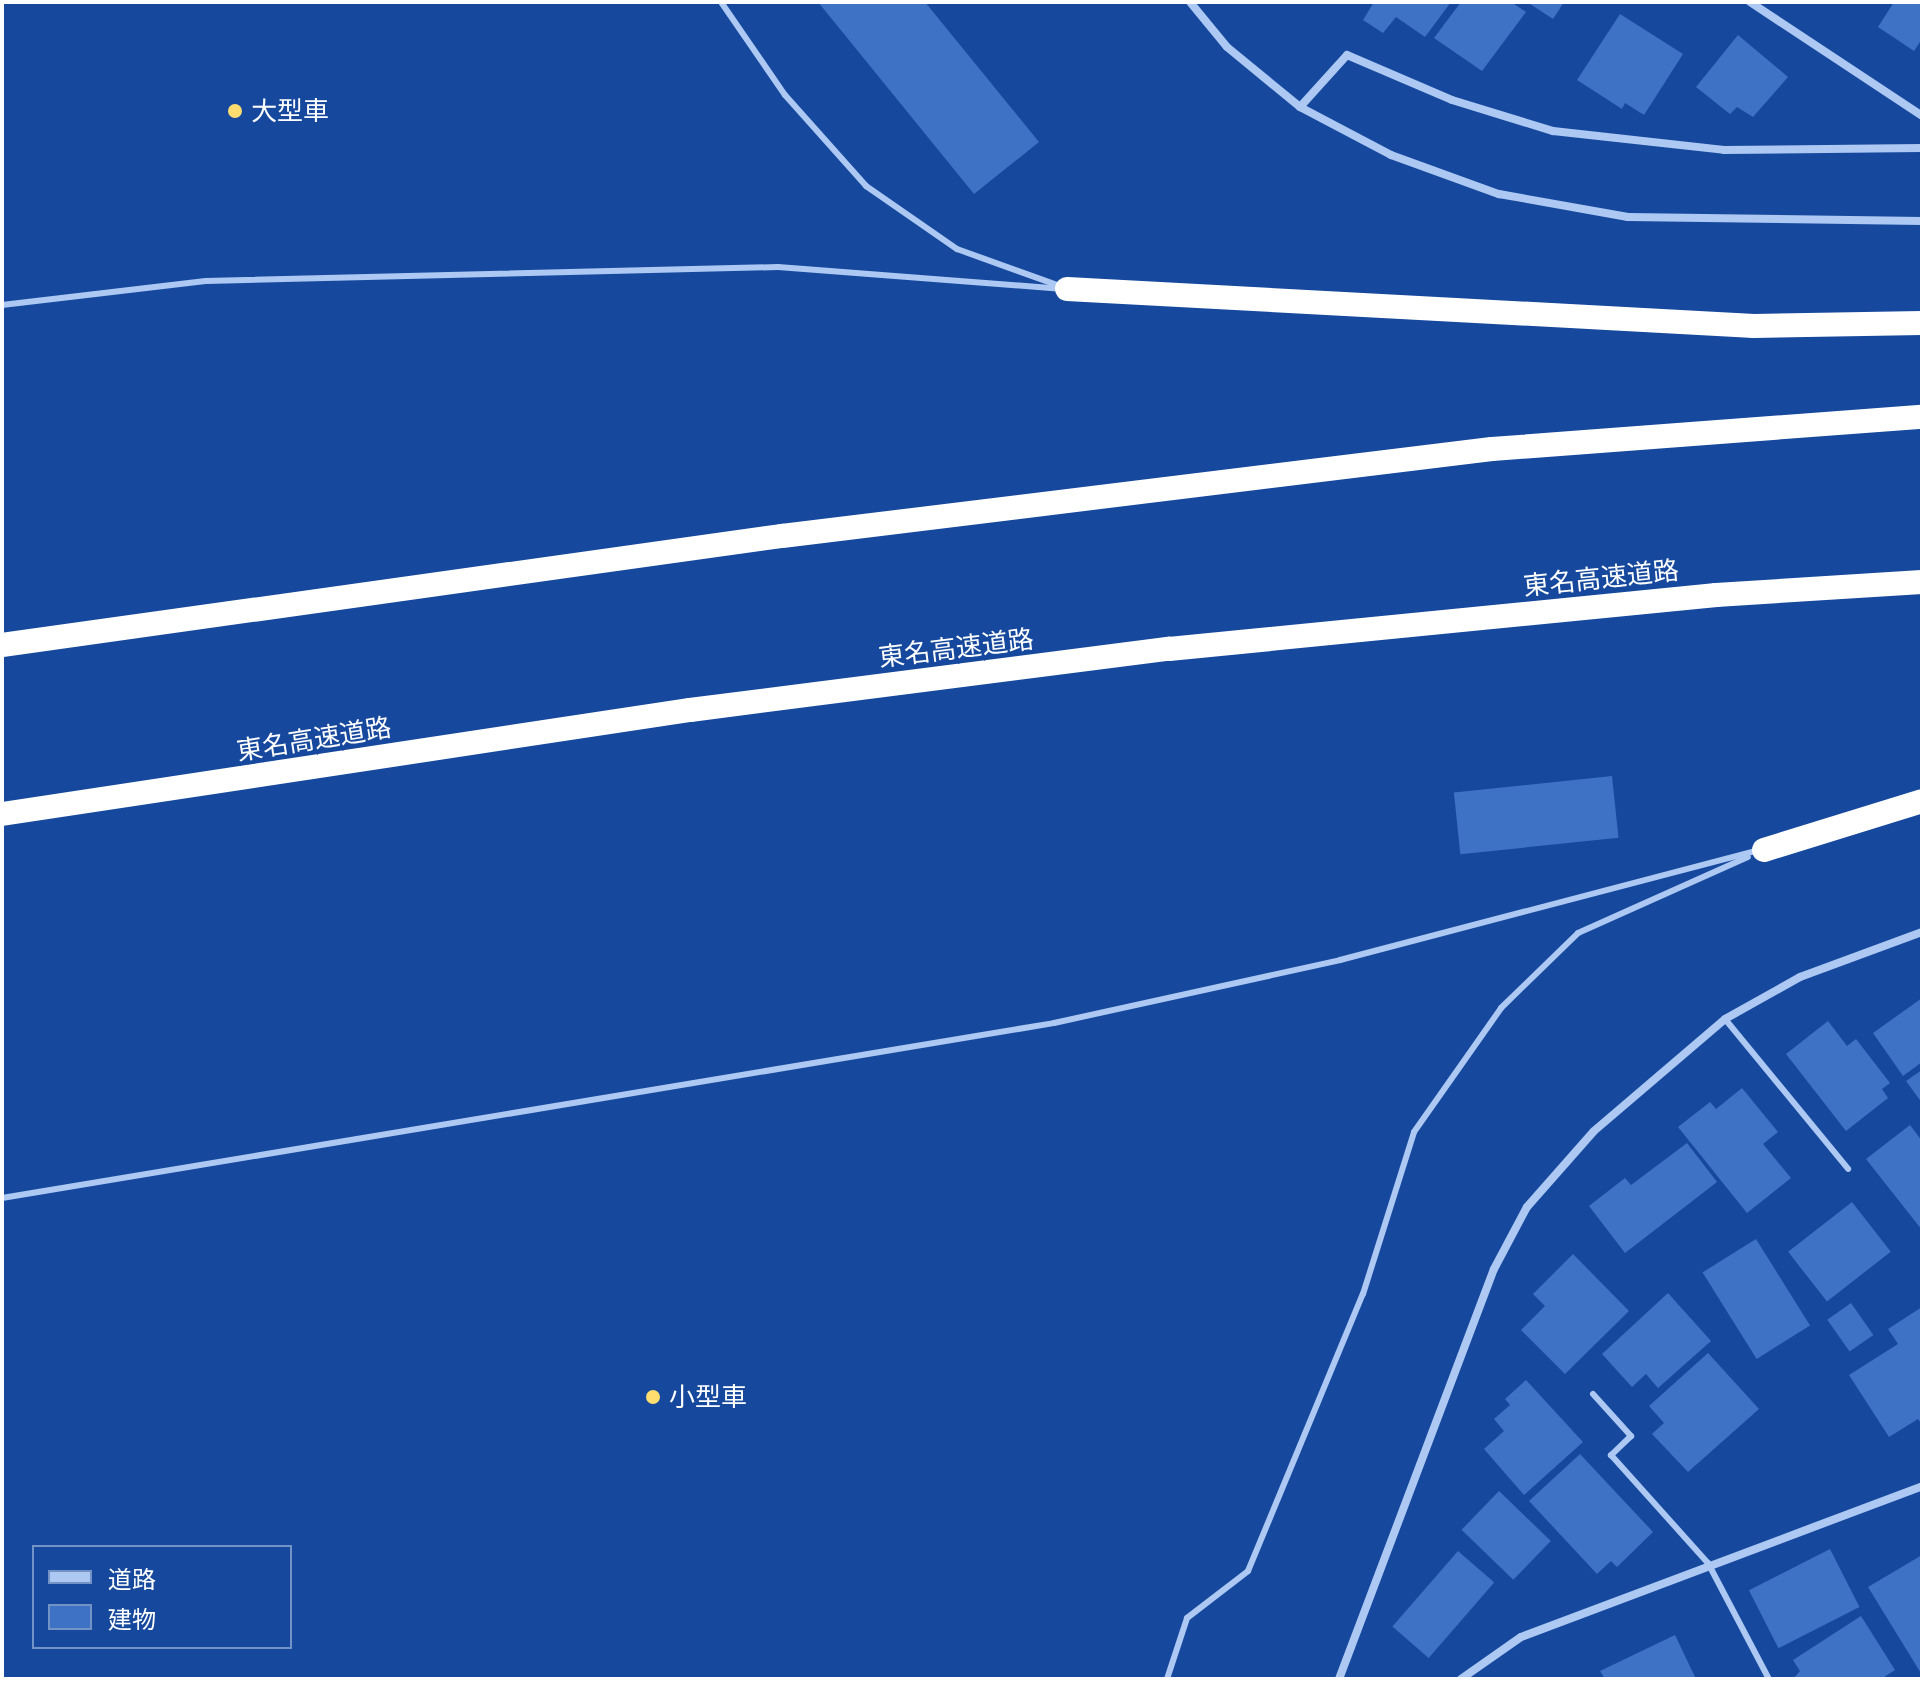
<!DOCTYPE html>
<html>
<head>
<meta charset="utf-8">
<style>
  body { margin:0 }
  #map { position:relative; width:1924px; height:1681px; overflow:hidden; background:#16499e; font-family:Ubuntu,"Noto Sans JP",sans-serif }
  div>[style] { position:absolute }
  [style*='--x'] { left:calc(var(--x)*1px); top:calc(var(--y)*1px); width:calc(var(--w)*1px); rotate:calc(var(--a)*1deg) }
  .building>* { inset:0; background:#3e72c4; transform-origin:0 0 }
  .service>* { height:6px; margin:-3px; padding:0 3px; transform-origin:3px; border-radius:3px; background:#adc9f3 }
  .minor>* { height:8px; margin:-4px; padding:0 4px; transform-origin:4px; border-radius:4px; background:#adc9f3 }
  .motorway>* { height:24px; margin:-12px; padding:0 12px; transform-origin:12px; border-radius:12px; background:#fff }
  .dots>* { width:22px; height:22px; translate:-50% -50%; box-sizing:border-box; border:4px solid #16499e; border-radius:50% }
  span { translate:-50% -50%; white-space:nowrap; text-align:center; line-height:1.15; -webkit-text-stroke:7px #16499e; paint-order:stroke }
  .poi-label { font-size:26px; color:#fff }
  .left { translate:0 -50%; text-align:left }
  .street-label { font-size:26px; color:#fff }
  .frame { position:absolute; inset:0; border:4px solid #fff; pointer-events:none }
  .legend { position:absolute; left:32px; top:1545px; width:260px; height:104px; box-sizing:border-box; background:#16499e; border:2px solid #7392c5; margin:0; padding:10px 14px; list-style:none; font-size:24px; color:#fff }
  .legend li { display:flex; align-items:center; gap:16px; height:40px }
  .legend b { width:40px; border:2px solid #7392c5 }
</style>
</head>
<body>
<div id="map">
  <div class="building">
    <i style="clip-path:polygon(818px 2px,925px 2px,1039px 142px,974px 194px)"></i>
    <i style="clip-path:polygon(1374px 2px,1451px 2px,1425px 37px,1396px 17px,1383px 33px,1363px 20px)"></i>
    <i style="clip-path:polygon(1461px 2px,1511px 2px,1526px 12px,1482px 71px,1434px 38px)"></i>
    <i style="clip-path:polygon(1527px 2px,1564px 2px,1553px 19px)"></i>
    <i style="clip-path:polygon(1894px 2px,1922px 2px,1922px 39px,1914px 51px,1878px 27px)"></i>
    <i style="clip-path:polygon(1620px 14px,1683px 54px,1644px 115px,1625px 103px,1622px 109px,1577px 80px)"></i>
    <i style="clip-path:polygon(1738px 35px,1788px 77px,1753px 117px,1737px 107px,1730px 114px,1696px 87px)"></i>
    <i style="left:1612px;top:776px;width:62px;height:159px;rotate:84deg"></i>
    <i style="clip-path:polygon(1922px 998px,1922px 1062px,1903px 1076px,1873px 1033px)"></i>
    <i style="clip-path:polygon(1828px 1021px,1847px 1046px,1856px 1039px,1890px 1083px,1882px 1089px,1888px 1098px,1846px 1131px,1786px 1054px)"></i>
    <i style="clip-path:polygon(1922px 1070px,1922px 1103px,1906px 1081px)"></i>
    <i style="clip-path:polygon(1742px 1088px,1778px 1132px,1763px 1144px,1791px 1178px,1747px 1213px,1678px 1127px,1710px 1102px,1716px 1109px)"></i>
    <i style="clip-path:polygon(1910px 1125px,1922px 1141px,1922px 1230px,1866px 1159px)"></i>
    <i style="clip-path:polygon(1687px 1143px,1717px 1182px,1625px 1253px,1589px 1206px,1625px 1178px,1631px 1185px)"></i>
    <i style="left:1852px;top:1202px;width:63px;height:81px;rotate:52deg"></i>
    <i style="left:1756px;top:1239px;width:102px;height:63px;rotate:58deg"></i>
    <i style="clip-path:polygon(1573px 1254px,1629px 1311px,1565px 1374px,1521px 1330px,1545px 1306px,1533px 1294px)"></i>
    <i style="clip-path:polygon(1668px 1293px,1711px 1341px,1658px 1388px,1646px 1374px,1632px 1387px,1602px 1354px)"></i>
    <i style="left:1851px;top:1303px;width:39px;height:29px;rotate:55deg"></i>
    <i style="clip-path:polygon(1922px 1307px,1922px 1425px,1918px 1419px,1889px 1437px,1849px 1375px,1898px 1344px,1888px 1329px)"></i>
    <i style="clip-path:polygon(1708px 1353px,1759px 1409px,1688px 1472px,1652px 1434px,1664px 1423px,1649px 1406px)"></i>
    <i style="clip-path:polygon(1526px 1380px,1583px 1442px,1524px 1495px,1484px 1449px,1504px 1431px,1494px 1419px,1510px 1405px,1505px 1399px)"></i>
    <i style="clip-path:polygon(1580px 1454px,1653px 1532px,1617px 1567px,1611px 1561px,1597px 1574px,1529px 1501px)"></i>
    <i style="left:1499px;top:1491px;width:72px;height:54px;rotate:44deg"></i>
    <i style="left:1830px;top:1549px;width:65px;height:91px;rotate:63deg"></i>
    <i style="left:1458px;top:1551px;width:48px;height:100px;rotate:41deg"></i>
    <i style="clip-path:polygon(1922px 1555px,1922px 1675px,1868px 1587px)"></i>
    <i style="clip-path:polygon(1861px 1616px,1895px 1670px,1881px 1679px,1793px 1679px,1800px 1671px,1793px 1660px)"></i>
    <i style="clip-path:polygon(1675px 1635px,1696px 1679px,1605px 1679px,1600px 1671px)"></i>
  </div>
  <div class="service">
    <i style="--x:721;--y:2;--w:113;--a:55.5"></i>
    <i style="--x:785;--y:95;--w:122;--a:48.3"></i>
    <i style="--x:866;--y:186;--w:111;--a:34.7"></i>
    <i style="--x:957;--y:249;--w:106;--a:19.8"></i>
    <i style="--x:2;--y:305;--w:205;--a:-6.7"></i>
    <i style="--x:206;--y:281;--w:572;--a:-1.4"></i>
    <i style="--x:778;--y:267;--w:286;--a:4.4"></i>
    <i style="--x:1725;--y:1019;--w:194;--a:50.6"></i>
    <i style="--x:2;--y:1198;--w:1066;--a:-9.44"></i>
    <i style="--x:1054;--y:1023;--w:293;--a:-12.4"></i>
    <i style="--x:1340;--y:960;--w:434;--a:-14.7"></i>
    <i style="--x:1593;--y:1394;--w:57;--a:47.9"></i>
    <i style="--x:1631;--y:1436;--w:28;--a:136"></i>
    <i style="--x:1611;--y:1455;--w:145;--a:48.1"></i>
    <i style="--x:1708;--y:1563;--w:131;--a:62.3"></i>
    <i style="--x:1167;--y:1679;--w:64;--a:-71.8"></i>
    <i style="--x:1187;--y:1618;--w:77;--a:-37.6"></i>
    <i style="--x:1248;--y:1571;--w:300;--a:-67.5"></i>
    <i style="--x:1363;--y:1294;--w:170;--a:-72.5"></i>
    <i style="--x:1414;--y:1132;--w:151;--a:-54.9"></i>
    <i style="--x:1501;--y:1008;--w:107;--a:-44.2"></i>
    <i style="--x:1578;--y:933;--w:186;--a:-24.1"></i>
  </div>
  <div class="minor">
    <i style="--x:1190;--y:2;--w:58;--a:50.6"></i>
    <i style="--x:1227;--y:47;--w:94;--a:39.4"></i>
    <i style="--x:1300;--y:107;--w:103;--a:27.8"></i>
    <i style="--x:1391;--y:155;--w:115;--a:19.9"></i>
    <i style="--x:1499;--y:194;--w:131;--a:10.1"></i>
    <i style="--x:1628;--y:217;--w:294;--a:0.8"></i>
    <i style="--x:1750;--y:2;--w:206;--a:33.5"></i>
    <i style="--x:1300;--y:107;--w:70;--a:-47.9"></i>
    <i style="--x:1347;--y:55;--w:114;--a:23.2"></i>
    <i style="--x:1452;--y:100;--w:106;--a:17.1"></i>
    <i style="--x:1553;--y:131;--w:172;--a:6.3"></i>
    <i style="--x:1724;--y:150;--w:198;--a:-0.6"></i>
    <i style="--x:1339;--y:1679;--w:438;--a:-69.3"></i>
    <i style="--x:1494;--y:1269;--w:70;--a:-62"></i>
    <i style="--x:1527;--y:1207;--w:101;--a:-48.6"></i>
    <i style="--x:1594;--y:1131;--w:172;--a:-40.5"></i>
    <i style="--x:1725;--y:1019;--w:86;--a:-29.2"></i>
    <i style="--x:1800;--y:977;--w:130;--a:-20.2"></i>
    <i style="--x:1461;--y:1679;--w:73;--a:-35"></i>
    <i style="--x:1521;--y:1637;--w:428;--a:-20.6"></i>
  </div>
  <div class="motorway">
    <i style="--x:1067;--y:289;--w:688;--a:3.08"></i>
    <i style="--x:1754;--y:326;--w:168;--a:-1"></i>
    <i style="--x:2;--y:645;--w:788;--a:-7.96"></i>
    <i style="--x:782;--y:536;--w:715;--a:-6.99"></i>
    <i style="--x:1492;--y:449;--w:431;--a:-4.3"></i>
    <i style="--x:2;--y:814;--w:696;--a:-8.6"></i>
    <i style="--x:690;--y:710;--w:483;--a:-7.3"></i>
    <i style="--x:1169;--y:649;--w:550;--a:-5.64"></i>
    <i style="--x:1716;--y:595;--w:206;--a:-3.6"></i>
    <i style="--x:1764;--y:850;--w:165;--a:-17.2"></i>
  </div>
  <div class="dots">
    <i style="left:235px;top:111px;background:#ffde6f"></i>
    <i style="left:653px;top:1397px;background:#ffde6f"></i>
  </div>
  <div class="poi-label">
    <span class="left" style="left:251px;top:111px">大型車</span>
    <span class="left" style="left:669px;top:1397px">小型車</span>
  </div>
  <div class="street-label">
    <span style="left:1601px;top:578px;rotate:-6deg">東名高速道路</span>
    <span style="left:956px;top:648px;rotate:-7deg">東名高速道路</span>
    <span style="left:314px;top:739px;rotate:-9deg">東名高速道路</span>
  </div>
  <div class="frame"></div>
  <ul class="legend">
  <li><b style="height:10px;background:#adc9f3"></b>道路</li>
  <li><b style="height:22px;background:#3e72c4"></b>建物</li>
  </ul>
</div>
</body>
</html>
